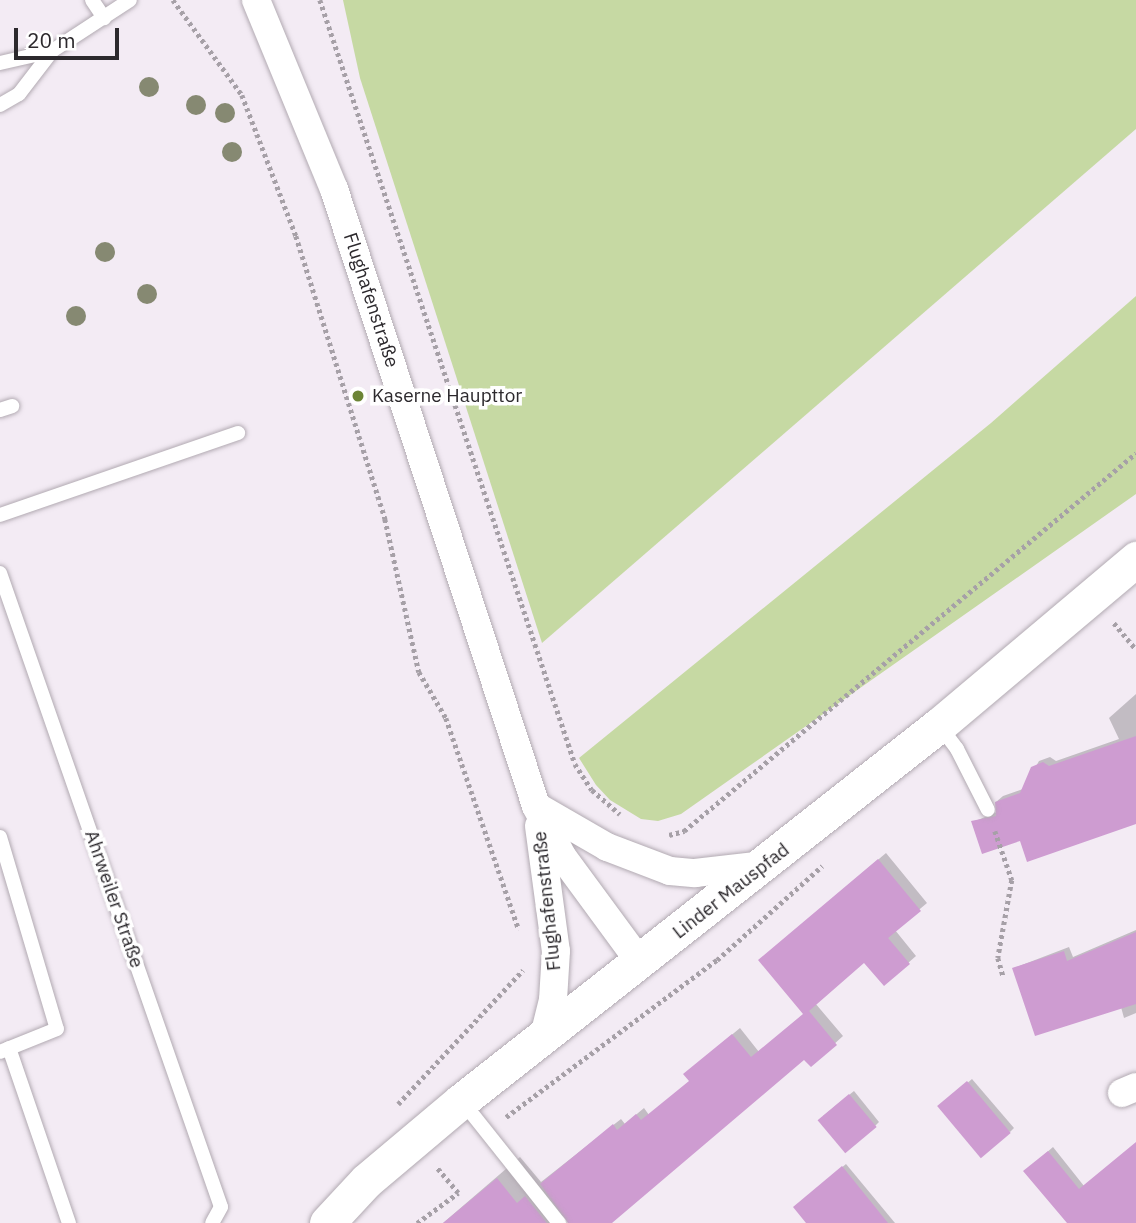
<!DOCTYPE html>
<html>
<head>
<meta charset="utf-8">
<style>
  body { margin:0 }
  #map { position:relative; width:1136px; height:1223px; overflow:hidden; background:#f3ebf4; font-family:"IBM Plex Sans",sans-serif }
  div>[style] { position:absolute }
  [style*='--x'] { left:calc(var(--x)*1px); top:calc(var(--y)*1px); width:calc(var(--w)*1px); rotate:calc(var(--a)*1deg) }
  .green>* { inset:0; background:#c6d9a3 }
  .shadow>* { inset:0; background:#0003 }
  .building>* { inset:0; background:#ce9cd1; transform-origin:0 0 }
  .path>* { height:4.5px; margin-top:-2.25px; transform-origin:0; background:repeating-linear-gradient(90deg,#a6a0a7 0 3.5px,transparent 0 7px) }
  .roads { filter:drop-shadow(0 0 2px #b2aab2) drop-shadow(0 0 2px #b2aab2) }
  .service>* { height:14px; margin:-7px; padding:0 7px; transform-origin:7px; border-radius:7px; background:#fff }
  .minor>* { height:28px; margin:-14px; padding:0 14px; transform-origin:14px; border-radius:14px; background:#fff }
  .tertiary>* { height:35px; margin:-17.5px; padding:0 17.5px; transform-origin:17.5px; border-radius:17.5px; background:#fff }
  .trees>* { width:20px; height:20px; margin:-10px; border-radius:50%; background:#868972 }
  .dots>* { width:19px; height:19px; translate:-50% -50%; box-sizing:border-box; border:4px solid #fff; border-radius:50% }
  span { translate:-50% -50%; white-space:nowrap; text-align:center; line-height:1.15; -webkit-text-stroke:7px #fff; paint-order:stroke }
  .street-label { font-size:19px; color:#2c292d }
  .poi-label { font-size:19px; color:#2c292d }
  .left { translate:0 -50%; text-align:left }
  .scale { position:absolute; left:14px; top:28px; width:105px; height:32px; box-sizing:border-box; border:4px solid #2c292d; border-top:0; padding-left:9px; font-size:21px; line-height:24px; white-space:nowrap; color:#2c292d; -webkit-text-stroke:5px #fff; paint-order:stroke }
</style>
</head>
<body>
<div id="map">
  <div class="green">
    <i style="clip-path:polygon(343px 0,1136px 0,1136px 129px,542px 643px,360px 78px)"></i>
    <i style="clip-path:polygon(1136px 296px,1136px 494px,681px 814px,658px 821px,641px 819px,610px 800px,596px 785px,579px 758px,991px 423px)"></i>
  </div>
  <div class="shadow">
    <i style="clip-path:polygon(1136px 694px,1136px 823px,1021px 839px,973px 822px,997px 812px,996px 802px,1003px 796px,1023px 789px,1039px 761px,1050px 757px,1056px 761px,1119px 739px,1109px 718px)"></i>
    <i style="clip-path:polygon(886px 853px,927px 903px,895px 930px,916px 956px,884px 984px,865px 961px,815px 1003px,843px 1036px,811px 1065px,804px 1057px,609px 1223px,566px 1213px,556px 1223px,443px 1223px,520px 1157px,541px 1182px,621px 1119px,625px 1124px,644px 1108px,649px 1115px,691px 1080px,693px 1067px,740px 1028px,759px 1052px,805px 1013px,768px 953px)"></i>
    <i style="clip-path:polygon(1136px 930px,1136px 1013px,1124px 1018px,1121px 1007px,1014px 968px,1069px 947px,1073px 957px)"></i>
    <i style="clip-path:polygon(972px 1079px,1014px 1128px,1010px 1132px,944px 1103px)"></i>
    <i style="clip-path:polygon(854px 1091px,879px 1122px,875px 1126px,823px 1116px)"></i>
    <i style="clip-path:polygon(1136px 1144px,1136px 1223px,1069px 1223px,1030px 1167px,1053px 1147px,1084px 1186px)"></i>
    <i style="clip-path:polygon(846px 1164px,895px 1223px,808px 1223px,799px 1203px)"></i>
  </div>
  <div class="building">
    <i style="clip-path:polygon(1136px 736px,1136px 824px,1027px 862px,1020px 841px,982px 854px,971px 821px,996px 816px,995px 802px,1020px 793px,1031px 767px,1043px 762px,1049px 766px)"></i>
    <i style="clip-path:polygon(878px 859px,921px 911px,888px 938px,910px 964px,884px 986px,864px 963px,809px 1011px,837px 1045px,811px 1067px,804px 1060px,612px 1223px,568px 1223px,540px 1184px,613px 1124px,617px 1130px,636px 1114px,641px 1120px,689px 1081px,683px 1074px,732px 1034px,751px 1057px,803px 1014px,758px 960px)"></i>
    <i style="clip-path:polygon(1136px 932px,1136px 1004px,1035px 1036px,1012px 968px,1064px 951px,1067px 961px)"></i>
    <i style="left:967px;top:1081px;width:68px;height:39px;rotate:50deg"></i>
    <i style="left:849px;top:1094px;width:43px;height:41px;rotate:50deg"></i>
    <i style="clip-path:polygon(1136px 1142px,1136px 1223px,1067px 1223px,1023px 1171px,1048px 1151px,1079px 1189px)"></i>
    <i style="clip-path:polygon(842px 1166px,888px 1223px,806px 1223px,793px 1207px)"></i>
    <i style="clip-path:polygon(497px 1178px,517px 1203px,525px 1196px,547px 1223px,443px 1223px)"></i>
  </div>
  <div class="path">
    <i style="--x:173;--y:0;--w:117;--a:54"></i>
    <i style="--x:242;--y:95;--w:151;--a:69"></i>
    <i style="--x:296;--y:236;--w:297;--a:72.5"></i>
    <i style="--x:385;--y:519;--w:157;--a:77.5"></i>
    <i style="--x:419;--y:672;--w:53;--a:59.6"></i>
    <i style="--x:446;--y:718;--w:224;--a:71"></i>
    <i style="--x:320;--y:0;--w:805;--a:71.54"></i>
    <i style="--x:575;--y:764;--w:31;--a:57"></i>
    <i style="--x:592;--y:790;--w:37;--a:41"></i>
    <i style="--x:1114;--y:623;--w:34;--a:50"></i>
    <i style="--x:995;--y:831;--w:52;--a:70.9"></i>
    <i style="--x:1012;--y:880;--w:79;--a:100.2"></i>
    <i style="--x:998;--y:958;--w:19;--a:74"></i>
    <i style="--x:669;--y:835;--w:16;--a:-15"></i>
    <i style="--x:684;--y:831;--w:589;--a:-39.91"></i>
    <i style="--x:398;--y:1104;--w:183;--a:-47"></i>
    <i style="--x:506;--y:1117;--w:263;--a:-36.7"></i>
    <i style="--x:717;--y:960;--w:141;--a:-41.8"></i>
    <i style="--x:417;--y:1223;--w:51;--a:-36.2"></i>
    <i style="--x:458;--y:1193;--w:33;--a:-130"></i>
  </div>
  <div class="roads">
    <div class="service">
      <i style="--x:92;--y:0;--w:22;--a:56"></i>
      <i style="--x:0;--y:63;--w:53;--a:-13"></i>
      <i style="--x:0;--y:105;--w:22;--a:-30"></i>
      <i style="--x:19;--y:94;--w:54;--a:-52.5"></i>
      <i style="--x:52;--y:51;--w:93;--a:-33.2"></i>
      <i style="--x:0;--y:410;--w:13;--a:-18"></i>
      <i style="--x:0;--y:515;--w:252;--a:-19"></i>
      <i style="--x:0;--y:573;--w:671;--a:70.78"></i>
      <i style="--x:221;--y:1207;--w:18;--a:119"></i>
      <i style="--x:939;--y:725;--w:30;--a:53"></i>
      <i style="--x:957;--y:749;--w:68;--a:63.1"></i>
      <i style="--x:0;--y:837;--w:200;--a:73.5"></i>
      <i style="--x:57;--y:1029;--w:61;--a:158"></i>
      <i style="--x:9;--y:1048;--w:185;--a:71.1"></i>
      <i style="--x:462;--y:1101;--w:156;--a:51.5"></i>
    </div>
    <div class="minor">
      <i style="--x:256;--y:0;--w:204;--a:67.6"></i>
      <i style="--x:334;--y:189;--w:649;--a:71.87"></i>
      <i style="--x:536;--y:806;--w:56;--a:62.5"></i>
      <i style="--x:562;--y:856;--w:132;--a:53.7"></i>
      <i style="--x:536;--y:806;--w:82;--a:30"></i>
      <i style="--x:607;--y:847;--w:67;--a:20.9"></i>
      <i style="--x:670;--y:871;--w:25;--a:5"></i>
      <i style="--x:695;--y:873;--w:68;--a:-6.7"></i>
      <i style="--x:539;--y:826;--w:126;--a:82.3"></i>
      <i style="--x:556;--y:951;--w:49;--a:93.5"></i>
      <i style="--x:553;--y:1000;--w:37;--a:104"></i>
      <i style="--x:1122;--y:1093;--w:15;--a:-23"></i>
    </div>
    <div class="tertiary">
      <i style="--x:327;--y:1223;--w:57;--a:-47.1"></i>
      <i style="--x:366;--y:1181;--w:124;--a:-40.1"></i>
      <i style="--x:461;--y:1101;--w:608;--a:-38.19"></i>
      <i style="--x:939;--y:725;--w:258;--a:-40.1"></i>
    </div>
  </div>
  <div class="trees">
    <i style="left:149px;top:87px"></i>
    <i style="left:196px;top:105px"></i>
    <i style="left:225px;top:113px"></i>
    <i style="left:232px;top:152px"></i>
    <i style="left:105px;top:252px"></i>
    <i style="left:147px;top:294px"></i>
    <i style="left:76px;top:316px"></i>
  </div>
  <div class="dots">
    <i style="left:358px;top:396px;background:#6c8436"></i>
  </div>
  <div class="street-label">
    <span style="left:371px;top:300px;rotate:72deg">Flughafenstraße</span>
    <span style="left:731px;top:891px;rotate:-38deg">Linder Mauspfad</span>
    <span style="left:114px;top:899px;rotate:71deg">Ahrweiler Straße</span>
    <span style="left:547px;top:901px;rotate:-96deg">Flughafenstraße</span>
  </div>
  <div class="poi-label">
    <span class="left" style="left:372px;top:396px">Kaserne Haupttor</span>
  </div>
  <div class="scale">20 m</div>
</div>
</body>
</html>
